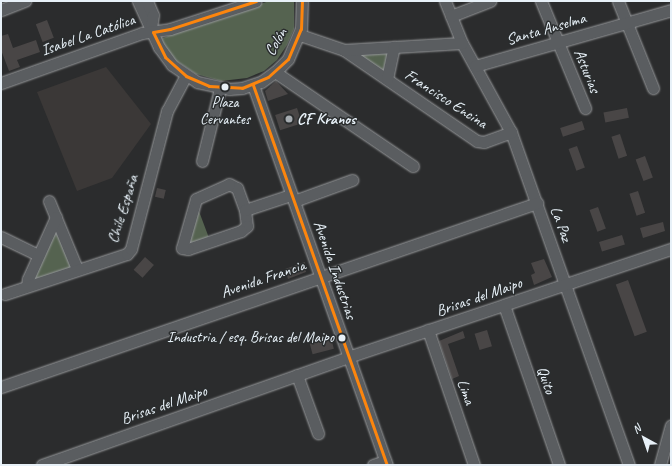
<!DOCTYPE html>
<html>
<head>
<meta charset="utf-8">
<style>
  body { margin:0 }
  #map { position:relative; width:672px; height:466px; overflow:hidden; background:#2b2c2d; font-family:Caveat,sans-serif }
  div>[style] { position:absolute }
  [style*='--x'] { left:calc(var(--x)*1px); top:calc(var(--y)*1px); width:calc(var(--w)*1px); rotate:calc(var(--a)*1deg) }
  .built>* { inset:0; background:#3b3837 }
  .green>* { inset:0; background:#556350 }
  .building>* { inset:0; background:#494646; transform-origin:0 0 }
  .roads { filter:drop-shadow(0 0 1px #96989a) drop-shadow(0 0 1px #96989a) }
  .minor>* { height:11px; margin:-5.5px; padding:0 5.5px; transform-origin:5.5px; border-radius:5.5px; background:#5a5d60 }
  .bus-1>* { height:3px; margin:-1.5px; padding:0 1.5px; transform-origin:1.5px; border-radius:1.5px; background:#fc850d }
  .dots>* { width:11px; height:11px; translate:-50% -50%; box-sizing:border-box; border:2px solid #2a2d2e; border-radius:50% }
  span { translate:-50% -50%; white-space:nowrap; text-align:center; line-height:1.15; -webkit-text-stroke:3px #2a2d2e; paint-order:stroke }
  .bus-label { font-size:15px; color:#e8f1f8 }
  .right { translate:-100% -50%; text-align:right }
  .street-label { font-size:16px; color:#e8f1f8 }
  .poi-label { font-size:16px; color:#e8f1f8; font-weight:700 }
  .left { translate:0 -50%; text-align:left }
  .frame { position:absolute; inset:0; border:2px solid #e8f1f8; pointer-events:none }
  .north { position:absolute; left:624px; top:418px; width:40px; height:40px; -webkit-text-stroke:3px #2a2d2e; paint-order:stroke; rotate:320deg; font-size:11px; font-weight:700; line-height:16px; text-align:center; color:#e8f1f8 }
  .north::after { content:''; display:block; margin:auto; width:14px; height:18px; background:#e8f1f8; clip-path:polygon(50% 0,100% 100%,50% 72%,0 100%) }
</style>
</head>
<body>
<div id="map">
  <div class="built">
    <i style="clip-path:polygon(106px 67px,151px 124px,112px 178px,77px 191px,37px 92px)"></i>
  </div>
  <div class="green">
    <i style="clip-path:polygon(269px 1px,294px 1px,294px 29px,287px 45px,277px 60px,264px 71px,247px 78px,221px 81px,196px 74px,175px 60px,160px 39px)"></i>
    <i style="clip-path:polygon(388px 51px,383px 73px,352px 52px)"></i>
    <i style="clip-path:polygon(197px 206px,209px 238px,186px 246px)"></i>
    <i style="clip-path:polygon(53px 228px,59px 230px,71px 265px,70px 268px,36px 280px,31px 276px)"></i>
  </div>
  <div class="building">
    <i style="left:47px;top:20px;width:19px;height:12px;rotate:69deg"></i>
    <i style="clip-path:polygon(8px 34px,13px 48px,36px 40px,40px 52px,17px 60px,20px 67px,9px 71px,1px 50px,1px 36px)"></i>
    <i style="clip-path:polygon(276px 81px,288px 94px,268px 101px,265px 91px)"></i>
    <i style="left:297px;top:108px;width:16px;height:23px;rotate:72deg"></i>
    <i style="left:627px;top:108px;width:10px;height:24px;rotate:79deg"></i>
    <i style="left:582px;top:121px;width:9px;height:23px;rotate:72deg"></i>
    <i style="left:620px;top:134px;width:23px;height:9px;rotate:72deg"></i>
    <i style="left:577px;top:146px;width:23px;height:9px;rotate:70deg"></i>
    <i style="left:645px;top:156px;width:23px;height:10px;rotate:70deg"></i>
    <i style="left:157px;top:188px;width:9px;height:9px;rotate:13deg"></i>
    <i style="left:638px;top:191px;width:23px;height:9px;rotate:72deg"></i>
    <i style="left:598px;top:207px;width:23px;height:9px;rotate:70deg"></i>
    <i style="clip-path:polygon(663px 222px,665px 231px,643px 238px,640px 228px)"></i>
    <i style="left:622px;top:235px;width:10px;height:24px;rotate:73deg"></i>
    <i style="left:145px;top:257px;width:12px;height:17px;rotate:42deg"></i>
    <i style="clip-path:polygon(544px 259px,552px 277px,534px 285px,531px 275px,535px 273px,531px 263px)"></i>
    <i style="clip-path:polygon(305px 262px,306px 272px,288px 279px,285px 269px)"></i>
    <i style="left:628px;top:280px;width:55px;height:13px;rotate:70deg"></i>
    <i style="left:487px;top:330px;width:17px;height:13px;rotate:73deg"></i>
    <i style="clip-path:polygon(463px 331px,465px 338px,448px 344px,459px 376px,452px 379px,439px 341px)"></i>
    <i style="left:331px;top:338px;width:11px;height:22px;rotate:75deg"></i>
  </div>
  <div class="roads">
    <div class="minor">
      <i style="--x:138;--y:1;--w:51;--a:65.5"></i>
      <i style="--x:159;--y:47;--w:22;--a:54"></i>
      <i style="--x:172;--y:65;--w:30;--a:34"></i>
      <i style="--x:197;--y:82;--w:33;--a:12"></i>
      <i style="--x:229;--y:89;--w:13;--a:-4"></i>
      <i style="--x:242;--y:88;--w:20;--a:-18"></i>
      <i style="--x:261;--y:82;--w:17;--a:-36"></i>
      <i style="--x:275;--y:72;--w:18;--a:-45"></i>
      <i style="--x:288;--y:59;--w:33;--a:-67"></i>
      <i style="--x:301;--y:29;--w:28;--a:-88"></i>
      <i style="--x:147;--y:1;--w:15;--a:67"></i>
      <i style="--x:153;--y:15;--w:13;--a:99"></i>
      <i style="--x:445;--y:1;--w:45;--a:68"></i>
      <i style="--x:462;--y:43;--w:102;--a:61.2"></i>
      <i style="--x:511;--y:132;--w:353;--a:70.5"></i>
      <i style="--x:541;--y:1;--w:116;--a:67.6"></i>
      <i style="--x:618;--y:1;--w:94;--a:68.1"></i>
      <i style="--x:1;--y:10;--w:26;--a:-21"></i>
      <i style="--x:451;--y:16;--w:42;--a:-21"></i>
      <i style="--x:300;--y:35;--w:46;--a:18.8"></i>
      <i style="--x:344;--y:50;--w:161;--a:34.4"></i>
      <i style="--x:477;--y:141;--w:7;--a:8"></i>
      <i style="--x:484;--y:142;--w:29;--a:-20"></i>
      <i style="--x:344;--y:50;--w:118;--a:-3.4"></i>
      <i style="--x:475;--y:66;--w:204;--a:-15.9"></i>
      <i style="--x:275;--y:72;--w:167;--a:34.3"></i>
      <i style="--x:387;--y:79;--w:33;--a:-78"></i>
      <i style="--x:1;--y:83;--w:150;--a:-19.5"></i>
      <i style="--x:142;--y:33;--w:28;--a:-8"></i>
      <i style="--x:170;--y:29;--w:90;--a:-18"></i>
      <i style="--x:253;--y:85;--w:403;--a:70.6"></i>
      <i style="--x:202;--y:161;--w:75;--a:-76.1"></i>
      <i style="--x:229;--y:184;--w:9;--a:27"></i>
      <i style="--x:237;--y:188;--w:23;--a:70"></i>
      <i style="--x:245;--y:210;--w:16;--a:83"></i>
      <i style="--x:247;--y:226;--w:8;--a:140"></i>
      <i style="--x:241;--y:231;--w:56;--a:161.2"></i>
      <i style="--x:188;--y:249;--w:6;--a:-171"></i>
      <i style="--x:182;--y:248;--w:51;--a:-74.1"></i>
      <i style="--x:196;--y:199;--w:36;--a:-24"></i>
      <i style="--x:49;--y:201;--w:74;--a:67.6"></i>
      <i style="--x:294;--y:201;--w:62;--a:-19.9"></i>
      <i style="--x:245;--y:210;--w:48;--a:-18.1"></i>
      <i style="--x:1;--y:237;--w:41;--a:25.9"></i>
      <i style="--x:27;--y:286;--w:7;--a:-82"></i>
      <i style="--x:28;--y:279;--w:68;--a:-65.7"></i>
      <i style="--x:5;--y:294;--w:128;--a:-18.2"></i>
      <i style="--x:127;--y:254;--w:6;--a:-51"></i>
      <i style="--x:131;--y:249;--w:143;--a:-75.4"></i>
      <i style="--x:167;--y:111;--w:40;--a:-62"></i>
      <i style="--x:504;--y:305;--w:169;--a:71"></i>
      <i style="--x:428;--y:330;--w:143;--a:71.2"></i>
      <i style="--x:297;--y:375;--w:62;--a:70.1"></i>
      <i style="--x:1;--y:387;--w:567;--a:-18.95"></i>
      <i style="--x:42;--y:465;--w:324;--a:-19.4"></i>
      <i style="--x:348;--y:357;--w:341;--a:-18.5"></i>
      <i style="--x:373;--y:465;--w:13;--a:-18"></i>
      <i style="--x:660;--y:465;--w:41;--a:-74.6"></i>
    </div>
  </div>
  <div class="bus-1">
    <i style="--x:256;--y:1;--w:90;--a:162"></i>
    <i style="--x:170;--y:29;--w:17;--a:170"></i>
    <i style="--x:153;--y:32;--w:28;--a:64"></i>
    <i style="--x:165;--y:57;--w:28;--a:42"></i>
    <i style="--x:186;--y:76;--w:25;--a:23"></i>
    <i style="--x:209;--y:86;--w:33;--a:3"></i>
    <i style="--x:242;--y:88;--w:28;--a:-23"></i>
    <i style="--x:268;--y:77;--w:27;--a:-42"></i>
    <i style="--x:288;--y:59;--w:33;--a:-67"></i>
    <i style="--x:301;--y:29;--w:28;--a:-88"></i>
    <i style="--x:253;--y:85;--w:403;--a:70.6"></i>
  </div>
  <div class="dots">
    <i style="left:225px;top:87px;background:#e8f1f8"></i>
    <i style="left:289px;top:119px;background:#a6acb1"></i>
    <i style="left:342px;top:338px;background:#e8f1f8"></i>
  </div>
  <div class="bus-label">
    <span style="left:225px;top:111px">Plaza<br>Cervantes</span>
    <span class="right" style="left:334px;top:338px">Industria / esq. Brisas del Maipo</span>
  </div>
  <div class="street-label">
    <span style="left:546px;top:29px;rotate:-16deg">Santa Anselma</span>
    <span style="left:88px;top:35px;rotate:-19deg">Isabel La Católica</span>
    <span style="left:276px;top:42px;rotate:-60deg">Colón</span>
    <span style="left:587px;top:71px;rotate:68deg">Asturias</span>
    <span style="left:446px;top:99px;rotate:33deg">Francisco Encina</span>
    <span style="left:123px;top:209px;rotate:-73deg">Chile España</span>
    <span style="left:561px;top:224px;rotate:70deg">La Paz</span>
    <span style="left:335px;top:270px;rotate:71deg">Avenida Industrias</span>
    <span style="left:263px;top:279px;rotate:-19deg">Avenida Francia</span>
    <span style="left:479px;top:297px;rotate:-19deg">Brisas del Maipo</span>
    <span style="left:546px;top:380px;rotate:71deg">Quito</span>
    <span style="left:466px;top:392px;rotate:71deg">Lima</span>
    <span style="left:164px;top:405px;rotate:-19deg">Brisas del Maipo</span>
  </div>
  <div class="poi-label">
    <span class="left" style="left:297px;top:119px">CF Kranos</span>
  </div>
  <div class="frame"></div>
  <div class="north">N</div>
</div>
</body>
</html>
